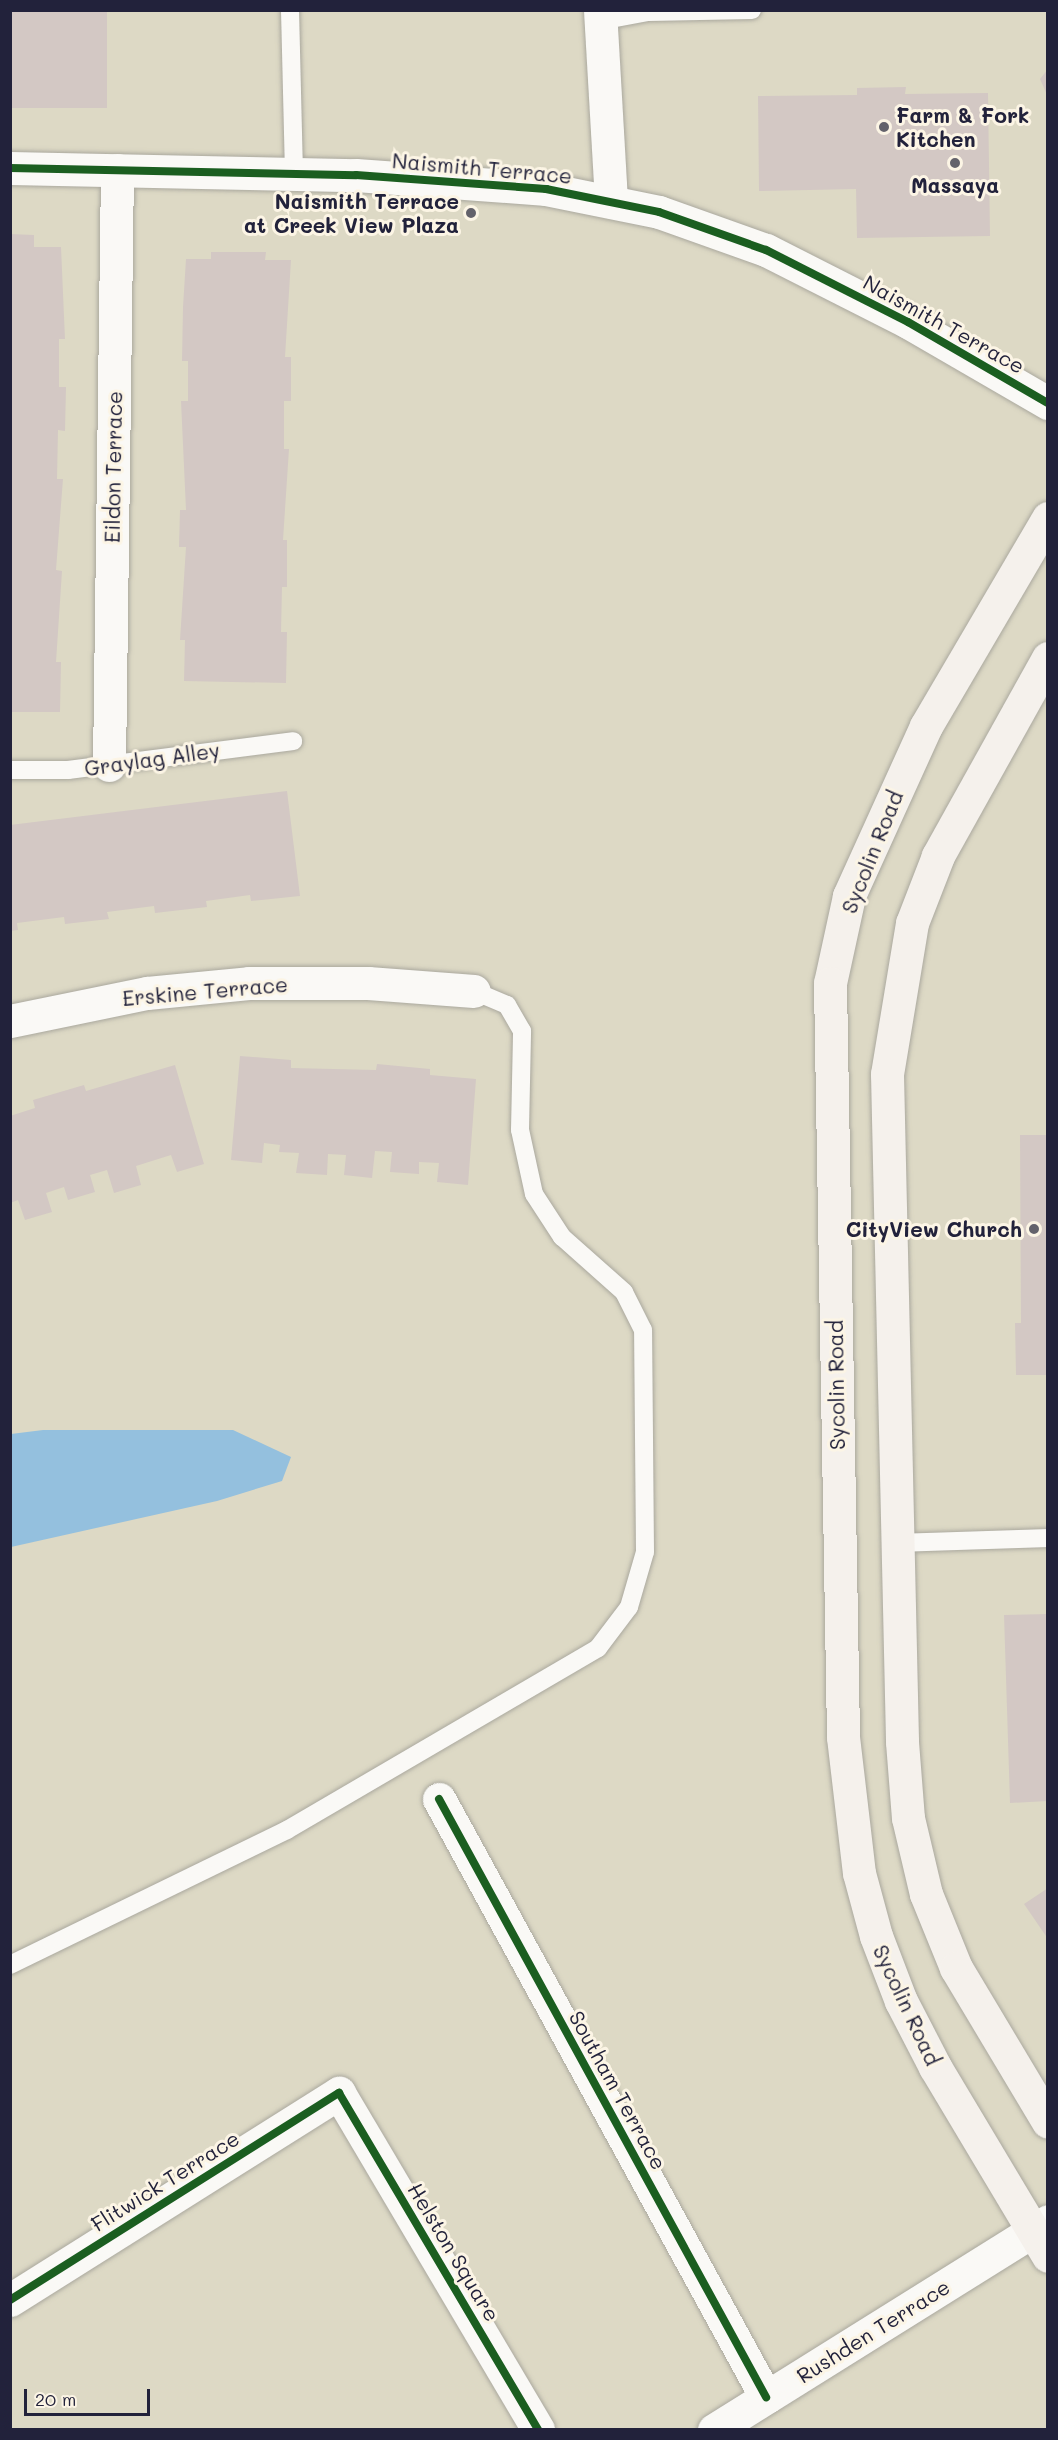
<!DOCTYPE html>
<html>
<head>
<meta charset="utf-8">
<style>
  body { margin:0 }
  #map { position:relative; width:1058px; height:2440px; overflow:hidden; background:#ddd9c5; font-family:Mali,sans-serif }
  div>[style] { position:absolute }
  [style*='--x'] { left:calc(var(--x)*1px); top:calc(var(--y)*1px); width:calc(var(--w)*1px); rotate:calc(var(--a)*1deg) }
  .water>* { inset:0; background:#94c0de }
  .building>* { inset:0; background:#d3c8c4; transform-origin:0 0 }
  .roads { filter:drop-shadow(0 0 2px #aaa89e) drop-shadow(0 0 2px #aaa89e) }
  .lane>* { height:18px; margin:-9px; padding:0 9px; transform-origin:9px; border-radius:9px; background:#faf9f6 }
  .street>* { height:33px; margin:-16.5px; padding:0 16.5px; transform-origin:16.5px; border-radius:16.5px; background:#faf9f6 }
  .secondary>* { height:33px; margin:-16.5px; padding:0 16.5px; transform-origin:16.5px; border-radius:16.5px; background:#f5f1ec }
  .cycleway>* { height:8px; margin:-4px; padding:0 4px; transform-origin:4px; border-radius:4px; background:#1b5e20 }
  .dots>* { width:16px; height:16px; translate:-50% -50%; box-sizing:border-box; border:3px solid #fcf5e5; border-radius:50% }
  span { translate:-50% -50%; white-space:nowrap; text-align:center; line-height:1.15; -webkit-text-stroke:6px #fcf5e5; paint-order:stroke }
  .poi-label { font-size:21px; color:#22223b; font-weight:700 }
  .left { translate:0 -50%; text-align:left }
  .right { translate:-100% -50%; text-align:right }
  .street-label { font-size:21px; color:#22223b }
  .frame { position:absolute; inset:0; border:12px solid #22223b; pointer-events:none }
  .scale { position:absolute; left:24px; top:2389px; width:126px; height:27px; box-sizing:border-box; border:3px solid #22223b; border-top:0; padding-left:8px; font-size:18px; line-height:21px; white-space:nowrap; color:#22223b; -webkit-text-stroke:4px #fcf5e5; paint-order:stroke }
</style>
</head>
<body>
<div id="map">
  <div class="water">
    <i style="clip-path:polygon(43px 1430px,233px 1430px,291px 1457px,282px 1481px,217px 1501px,11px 1547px,11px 1434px)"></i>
  </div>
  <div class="building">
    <i style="left:10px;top:10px;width:97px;height:98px"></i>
    <i style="clip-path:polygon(1048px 69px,1048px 97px,1040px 79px)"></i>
    <i style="clip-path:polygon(906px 87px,905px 94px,988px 93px,990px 236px,857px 238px,856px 189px,759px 191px,758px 96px,857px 95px,857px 88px)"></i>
    <i style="clip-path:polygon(10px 234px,34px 235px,34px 247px,61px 247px,65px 339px,59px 339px,59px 387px,66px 387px,65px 431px,58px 430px,57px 479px,63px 479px,56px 570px,62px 571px,56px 662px,61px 662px,60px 712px,10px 712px)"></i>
    <i style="clip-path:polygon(211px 252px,266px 252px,265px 260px,291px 260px,285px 357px,291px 357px,291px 401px,284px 401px,284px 449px,289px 449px,283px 540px,287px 540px,287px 587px,282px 587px,281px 632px,287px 632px,286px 683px,184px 681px,185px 640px,180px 640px,186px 547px,179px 547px,180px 510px,186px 510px,181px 401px,188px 401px,188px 361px,182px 361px,183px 307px,186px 259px,211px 259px)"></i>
    <i style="clip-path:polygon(287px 791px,300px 896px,251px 901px,250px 895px,206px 901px,207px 907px,155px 913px,154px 906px,107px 912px,109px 919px,65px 924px,64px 917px,17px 923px,18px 930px,10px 931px,10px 825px)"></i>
    <i style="clip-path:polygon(240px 1056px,291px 1060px,291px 1068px,376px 1070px,377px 1064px,430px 1069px,430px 1075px,476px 1079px,468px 1185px,437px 1182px,439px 1163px,419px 1162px,419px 1174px,390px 1172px,392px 1152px,375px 1151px,372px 1178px,344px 1175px,346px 1155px,328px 1154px,327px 1175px,296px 1173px,299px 1153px,279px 1152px,280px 1145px,264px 1143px,262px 1163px,231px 1160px)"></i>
    <i style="clip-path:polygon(175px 1065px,204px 1164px,177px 1172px,171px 1155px,136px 1166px,141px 1185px,114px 1193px,107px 1170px,90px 1175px,95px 1192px,68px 1200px,64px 1187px,46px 1193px,52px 1212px,25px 1220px,18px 1200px,10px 1203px,10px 1116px,35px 1108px,33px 1100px,84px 1085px,86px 1091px)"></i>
    <i style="clip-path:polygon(1020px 1135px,1048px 1135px,1048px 1375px,1016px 1375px,1015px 1323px,1021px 1323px)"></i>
    <i style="clip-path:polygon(1048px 1614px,1048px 1801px,1010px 1803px,1004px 1615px)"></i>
    <i style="clip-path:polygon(1048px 1888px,1048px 1939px,1024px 1904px)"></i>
  </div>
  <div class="roads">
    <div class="lane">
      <i style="--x:290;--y:10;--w:163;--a:88.6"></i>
      <i style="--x:600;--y:21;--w:49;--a:-10.6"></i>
      <i style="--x:648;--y:12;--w:104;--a:-1.1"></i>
      <i style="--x:10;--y:770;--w:58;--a:0"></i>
      <i style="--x:68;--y:770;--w:227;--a:-7.3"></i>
      <i style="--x:897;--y:1543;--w:151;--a:-1.9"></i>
      <i style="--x:10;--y:1965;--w:308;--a:-26"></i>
      <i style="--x:287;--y:1830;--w:360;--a:-30.3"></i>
      <i style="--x:598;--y:1648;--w:51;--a:-52.9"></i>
      <i style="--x:629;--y:1607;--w:57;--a:-73.8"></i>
      <i style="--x:645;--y:1552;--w:222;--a:-90.5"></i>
      <i style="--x:643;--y:1330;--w:42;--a:-116.6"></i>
      <i style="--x:624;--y:1292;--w:83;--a:-138.4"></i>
      <i style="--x:562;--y:1237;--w:51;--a:-123.1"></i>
      <i style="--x:534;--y:1194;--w:66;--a:-102.3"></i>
      <i style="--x:520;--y:1130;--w:99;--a:-88.8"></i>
      <i style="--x:522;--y:1031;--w:30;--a:-120"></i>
      <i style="--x:507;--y:1005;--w:36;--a:-157"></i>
    </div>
    <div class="street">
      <i style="--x:600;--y:10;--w:192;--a:86.7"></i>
      <i style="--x:10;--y:168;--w:346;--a:1.2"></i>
      <i style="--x:356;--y:175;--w:191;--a:4.2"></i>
      <i style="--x:546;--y:189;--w:115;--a:11.5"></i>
      <i style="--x:659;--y:212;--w:114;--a:19.6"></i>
      <i style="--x:766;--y:250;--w:159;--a:26.9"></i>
      <i style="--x:908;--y:322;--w:162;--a:30.1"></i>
      <i style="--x:109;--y:765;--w:595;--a:-89.23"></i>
      <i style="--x:10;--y:1021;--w:140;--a:-11.6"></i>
      <i style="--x:147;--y:993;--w:102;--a:-5.6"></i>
      <i style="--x:249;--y:983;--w:119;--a:0"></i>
      <i style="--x:368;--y:983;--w:106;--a:4.3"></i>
      <i style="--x:439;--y:1799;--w:682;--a:61.33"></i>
      <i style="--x:10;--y:2300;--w:389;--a:-32.2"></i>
      <i style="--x:339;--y:2093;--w:391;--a:59.4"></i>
      <i style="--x:714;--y:2430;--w:394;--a:-32"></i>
    </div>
    <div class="secondary">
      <i style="--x:1048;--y:518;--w:241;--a:120.4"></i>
      <i style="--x:926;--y:726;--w:187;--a:114.4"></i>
      <i style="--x:849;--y:896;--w:89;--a:102.3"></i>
      <i style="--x:830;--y:983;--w:754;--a:89.01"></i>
      <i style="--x:843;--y:1737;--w:137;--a:83.3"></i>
      <i style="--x:859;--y:1873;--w:65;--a:74.9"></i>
      <i style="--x:876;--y:1936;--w:70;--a:69"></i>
      <i style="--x:901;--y:2001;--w:74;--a:62.7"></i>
      <i style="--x:935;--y:2067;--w:220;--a:59.1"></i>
      <i style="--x:1048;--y:658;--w:227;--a:119.1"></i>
      <i style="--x:938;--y:856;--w:72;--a:111.2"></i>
      <i style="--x:912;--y:923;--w:153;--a:99.4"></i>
      <i style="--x:887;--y:1074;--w:668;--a:88.71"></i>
      <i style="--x:902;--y:1742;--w:76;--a:85.5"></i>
      <i style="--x:908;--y:1818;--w:78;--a:76.7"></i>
      <i style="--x:926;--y:1894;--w:80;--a:67.9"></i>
      <i style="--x:956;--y:1968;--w:179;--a:59.1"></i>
    </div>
  </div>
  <div class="cycleway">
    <i style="--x:10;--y:168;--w:346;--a:1.2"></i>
    <i style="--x:356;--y:175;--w:191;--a:4.2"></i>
    <i style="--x:546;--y:189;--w:115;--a:11.5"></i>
    <i style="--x:659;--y:212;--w:114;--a:19.6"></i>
    <i style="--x:766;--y:250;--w:159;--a:26.9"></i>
    <i style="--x:908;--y:322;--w:162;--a:30.1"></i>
    <i style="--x:439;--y:1799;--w:682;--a:61.33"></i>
    <i style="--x:10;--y:2300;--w:389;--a:-32.2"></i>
    <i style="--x:339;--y:2093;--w:391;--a:59.4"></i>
  </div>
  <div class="dots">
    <i style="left:884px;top:127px;background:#63626b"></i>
    <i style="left:955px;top:163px;background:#63626b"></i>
    <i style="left:471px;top:213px;background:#63626b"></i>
    <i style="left:1034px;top:1229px;background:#63626b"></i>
  </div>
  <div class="poi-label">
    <span class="left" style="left:896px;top:127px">Farm &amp; Fork<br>Kitchen</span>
    <span style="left:955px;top:185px">Massaya</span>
    <span class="right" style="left:459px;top:213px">Naismith Terrace<br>at Creek View Plaza</span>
    <span class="right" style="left:1022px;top:1229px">CityView Church</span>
  </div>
  <div class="street-label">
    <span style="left:482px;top:168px;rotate:5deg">Naismith Terrace</span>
    <span style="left:944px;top:324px;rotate:29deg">Naismith Terrace</span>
    <span style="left:113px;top:467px;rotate:-89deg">Eildon Terrace</span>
    <span style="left:152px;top:759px;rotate:-8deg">Graylag Alley</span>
    <span style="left:872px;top:852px;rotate:-68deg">Sycolin Road</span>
    <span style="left:205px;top:991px;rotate:-5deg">Erskine Terrace</span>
    <span style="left:836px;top:1385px;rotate:-91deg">Sycolin Road</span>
    <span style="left:907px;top:2005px;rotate:65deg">Sycolin Road</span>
    <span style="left:618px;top:2090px;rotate:61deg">Southam Terrace</span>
    <span style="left:165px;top:2181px;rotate:-32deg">Flitwick Terrace</span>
    <span style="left:454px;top:2252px;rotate:59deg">Helston Square</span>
    <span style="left:873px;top:2331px;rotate:-32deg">Rushden Terrace</span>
  </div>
  <div class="frame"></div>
  <div class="scale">20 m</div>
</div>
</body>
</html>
